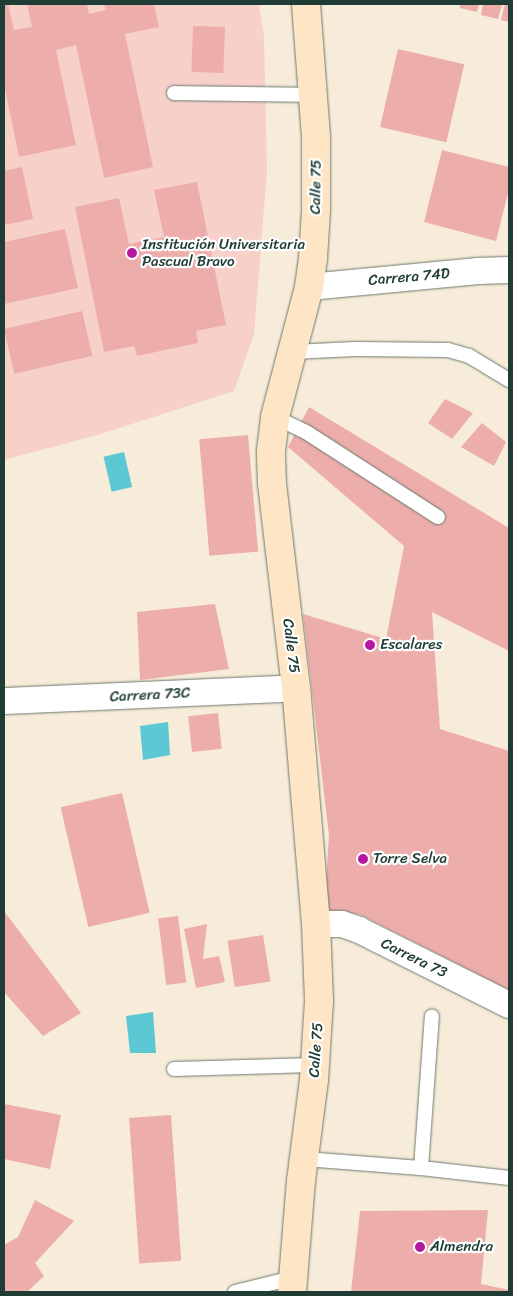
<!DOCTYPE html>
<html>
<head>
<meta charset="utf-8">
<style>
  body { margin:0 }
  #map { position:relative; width:513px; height:1296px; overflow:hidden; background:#f7ebd9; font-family:Sriracha,sans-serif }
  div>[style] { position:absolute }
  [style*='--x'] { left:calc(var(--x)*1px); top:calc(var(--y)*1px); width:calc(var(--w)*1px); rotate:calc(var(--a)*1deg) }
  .built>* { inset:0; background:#f7d0ca }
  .water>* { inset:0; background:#5cc8d3; transform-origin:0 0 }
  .building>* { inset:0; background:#edaeab; transform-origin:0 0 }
  .roads { filter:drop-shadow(0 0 1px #6b7a6e) drop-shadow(0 0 1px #6b7a6e) }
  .lane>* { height:14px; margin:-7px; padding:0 7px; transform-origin:7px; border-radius:7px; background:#fff }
  .street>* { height:26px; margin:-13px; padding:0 13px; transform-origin:13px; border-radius:13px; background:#fff }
  .secondary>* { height:28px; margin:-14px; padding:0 14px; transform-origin:14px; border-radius:14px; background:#fde5c5 }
  .dots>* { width:14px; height:14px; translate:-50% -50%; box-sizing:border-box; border:2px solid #fff; border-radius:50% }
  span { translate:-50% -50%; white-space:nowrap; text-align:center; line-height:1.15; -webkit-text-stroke:4.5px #fff; paint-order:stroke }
  .street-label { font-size:15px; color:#1f3d34 }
  .poi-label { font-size:15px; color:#1f3d34 }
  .left { translate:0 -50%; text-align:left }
  .frame { position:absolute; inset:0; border:5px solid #1f3d34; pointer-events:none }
</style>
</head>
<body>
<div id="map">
  <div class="built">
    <i style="clip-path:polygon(4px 4px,259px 4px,264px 37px,267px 171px,254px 334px,234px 391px,101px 434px,4px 460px)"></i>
  </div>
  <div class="water">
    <i style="left:124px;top:452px;width:36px;height:21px;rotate:77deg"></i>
    <i style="clip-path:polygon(168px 722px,170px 755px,143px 760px,140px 726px)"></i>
    <i style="clip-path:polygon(153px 1012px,156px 1053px,130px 1053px,126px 1016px)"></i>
  </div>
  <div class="building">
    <i style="clip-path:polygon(4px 4px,8px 4px,14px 30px,32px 27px,27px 4px,87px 4px,89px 14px,106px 10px,104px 4px,154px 4px,159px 27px,125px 34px,153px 167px,104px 178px,76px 45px,56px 50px,76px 145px,19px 157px,4px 84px)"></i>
    <i style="clip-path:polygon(460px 4px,479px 4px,477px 12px,460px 8px)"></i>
    <i style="clip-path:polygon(483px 4px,502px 4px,498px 19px,481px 15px)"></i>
    <i style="clip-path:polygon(505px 4px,509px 4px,509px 22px,501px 20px)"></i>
    <i style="left:193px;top:26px;width:32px;height:46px;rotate:2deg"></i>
    <i style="left:398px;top:49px;width:68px;height:80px;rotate:13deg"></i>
    <i style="clip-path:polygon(442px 150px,509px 167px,509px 189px,496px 241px,424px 222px)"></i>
    <i style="clip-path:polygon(22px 167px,33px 219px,4px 225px,4px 171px)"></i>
    <i style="clip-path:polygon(197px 182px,226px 325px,196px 331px,198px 343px,137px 356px,134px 346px,104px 352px,75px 207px,119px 198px,129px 244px,164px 237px,154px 190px)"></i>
    <i style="clip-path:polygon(65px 229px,78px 288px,4px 304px,4px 242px)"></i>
    <i style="left:82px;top:311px;width:46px;height:80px;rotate:77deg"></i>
    <i style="clip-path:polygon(445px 399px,473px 413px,452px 439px,428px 423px)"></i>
    <i style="clip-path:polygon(309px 407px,509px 528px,509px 651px,432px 612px,440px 729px,509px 751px,509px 990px,359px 914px,324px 911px,329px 836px,303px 614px,386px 639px,404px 546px,288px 447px)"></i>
    <i style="clip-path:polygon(482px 423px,506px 442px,494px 466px,461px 447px)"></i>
    <i style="left:248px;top:435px;width:117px;height:49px;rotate:85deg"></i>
    <i style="clip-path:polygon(215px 604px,229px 669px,140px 680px,137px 612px)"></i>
    <i style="left:218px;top:713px;width:36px;height:30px;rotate:84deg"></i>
    <i style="left:122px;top:793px;width:123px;height:63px;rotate:77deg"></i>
    <i style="clip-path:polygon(4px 911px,81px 1013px,43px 1036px,4px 992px)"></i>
    <i style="left:178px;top:916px;width:67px;height:20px;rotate:83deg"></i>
    <i style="clip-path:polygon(207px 924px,203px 959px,219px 956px,225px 982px,196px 988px,184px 929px)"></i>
    <i style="left:263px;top:935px;width:47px;height:36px;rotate:81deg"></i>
    <i style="clip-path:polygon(4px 1104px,61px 1115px,50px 1169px,4px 1159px)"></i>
    <i style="left:171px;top:1115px;width:146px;height:42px;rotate:86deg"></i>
    <i style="clip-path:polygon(35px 1200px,74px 1221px,35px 1263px,44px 1276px,27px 1292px,4px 1292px,4px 1245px,18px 1237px)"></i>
    <i style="clip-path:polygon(488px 1210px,481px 1284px,509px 1290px,509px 1292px,351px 1292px,360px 1211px)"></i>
  </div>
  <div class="roads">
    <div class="lane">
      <i style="--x:174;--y:93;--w:140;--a:0.8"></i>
      <i style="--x:292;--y:352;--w:63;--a:-2.7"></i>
      <i style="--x:355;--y:349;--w:93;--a:0.6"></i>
      <i style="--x:448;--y:350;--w:22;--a:16"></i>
      <i style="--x:469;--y:356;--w:47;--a:31"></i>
      <i style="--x:275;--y:417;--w:34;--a:26"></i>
      <i style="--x:306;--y:432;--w:157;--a:32.8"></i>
      <i style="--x:174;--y:1069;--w:141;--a:-1.6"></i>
      <i style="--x:305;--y:1159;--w:116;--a:4.4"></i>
      <i style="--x:421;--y:1168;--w:89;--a:6.5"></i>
      <i style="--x:421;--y:1168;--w:152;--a:-85.9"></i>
      <i style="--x:235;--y:1292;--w:60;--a:-13.6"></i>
    </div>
    <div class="street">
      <i style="--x:309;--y:287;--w:170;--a:-5.4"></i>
      <i style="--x:478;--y:271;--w:31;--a:-2"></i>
      <i style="--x:4;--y:701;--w:292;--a:-2.5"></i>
      <i style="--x:316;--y:924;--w:26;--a:0"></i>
      <i style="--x:342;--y:924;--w:18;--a:19"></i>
      <i style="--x:359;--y:930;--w:168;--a:26.6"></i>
    </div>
    <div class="secondary">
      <i style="--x:292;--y:1292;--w:111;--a:-85.4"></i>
      <i style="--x:301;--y:1181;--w:102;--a:-82.7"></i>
      <i style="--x:314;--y:1080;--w:79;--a:-86.4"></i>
      <i style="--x:319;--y:1001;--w:77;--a:-92.2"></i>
      <i style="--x:316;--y:924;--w:237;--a:-94.8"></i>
      <i style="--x:296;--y:688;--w:205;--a:-96.7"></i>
      <i style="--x:272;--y:484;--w:33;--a:-92"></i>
      <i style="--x:271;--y:451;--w:34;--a:-83"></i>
      <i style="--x:275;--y:417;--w:134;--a:-75.3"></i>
      <i style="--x:309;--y:287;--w:29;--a:-82"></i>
      <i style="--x:313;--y:258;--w:48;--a:-86.4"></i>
      <i style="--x:316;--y:210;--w:73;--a:-90"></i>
      <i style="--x:316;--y:137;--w:133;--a:-94.3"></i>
    </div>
  </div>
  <div class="dots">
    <i style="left:132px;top:253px;background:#b5179e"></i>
    <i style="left:370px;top:645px;background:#b5179e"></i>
    <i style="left:363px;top:859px;background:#b5179e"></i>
    <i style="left:420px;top:1247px;background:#b5179e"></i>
  </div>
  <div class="street-label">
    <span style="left:316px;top:187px;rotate:-89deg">Calle 75</span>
    <span style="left:409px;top:277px;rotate:-5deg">Carrera 74D</span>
    <span style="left:291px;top:646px;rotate:83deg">Calle 75</span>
    <span style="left:150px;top:695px;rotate:-3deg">Carrera 73C</span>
    <span style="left:414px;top:958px;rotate:26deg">Carrera 73</span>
    <span style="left:316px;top:1050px;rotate:-86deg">Calle 75</span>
  </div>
  <div class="poi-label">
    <span class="left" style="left:142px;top:253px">Institución Universitaria<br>Pascual Bravo</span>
    <span class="left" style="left:380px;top:645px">Escalares</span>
    <span class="left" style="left:373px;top:859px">Torre Selva</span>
    <span class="left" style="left:430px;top:1247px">Almendra</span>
  </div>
  <div class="frame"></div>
</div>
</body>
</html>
